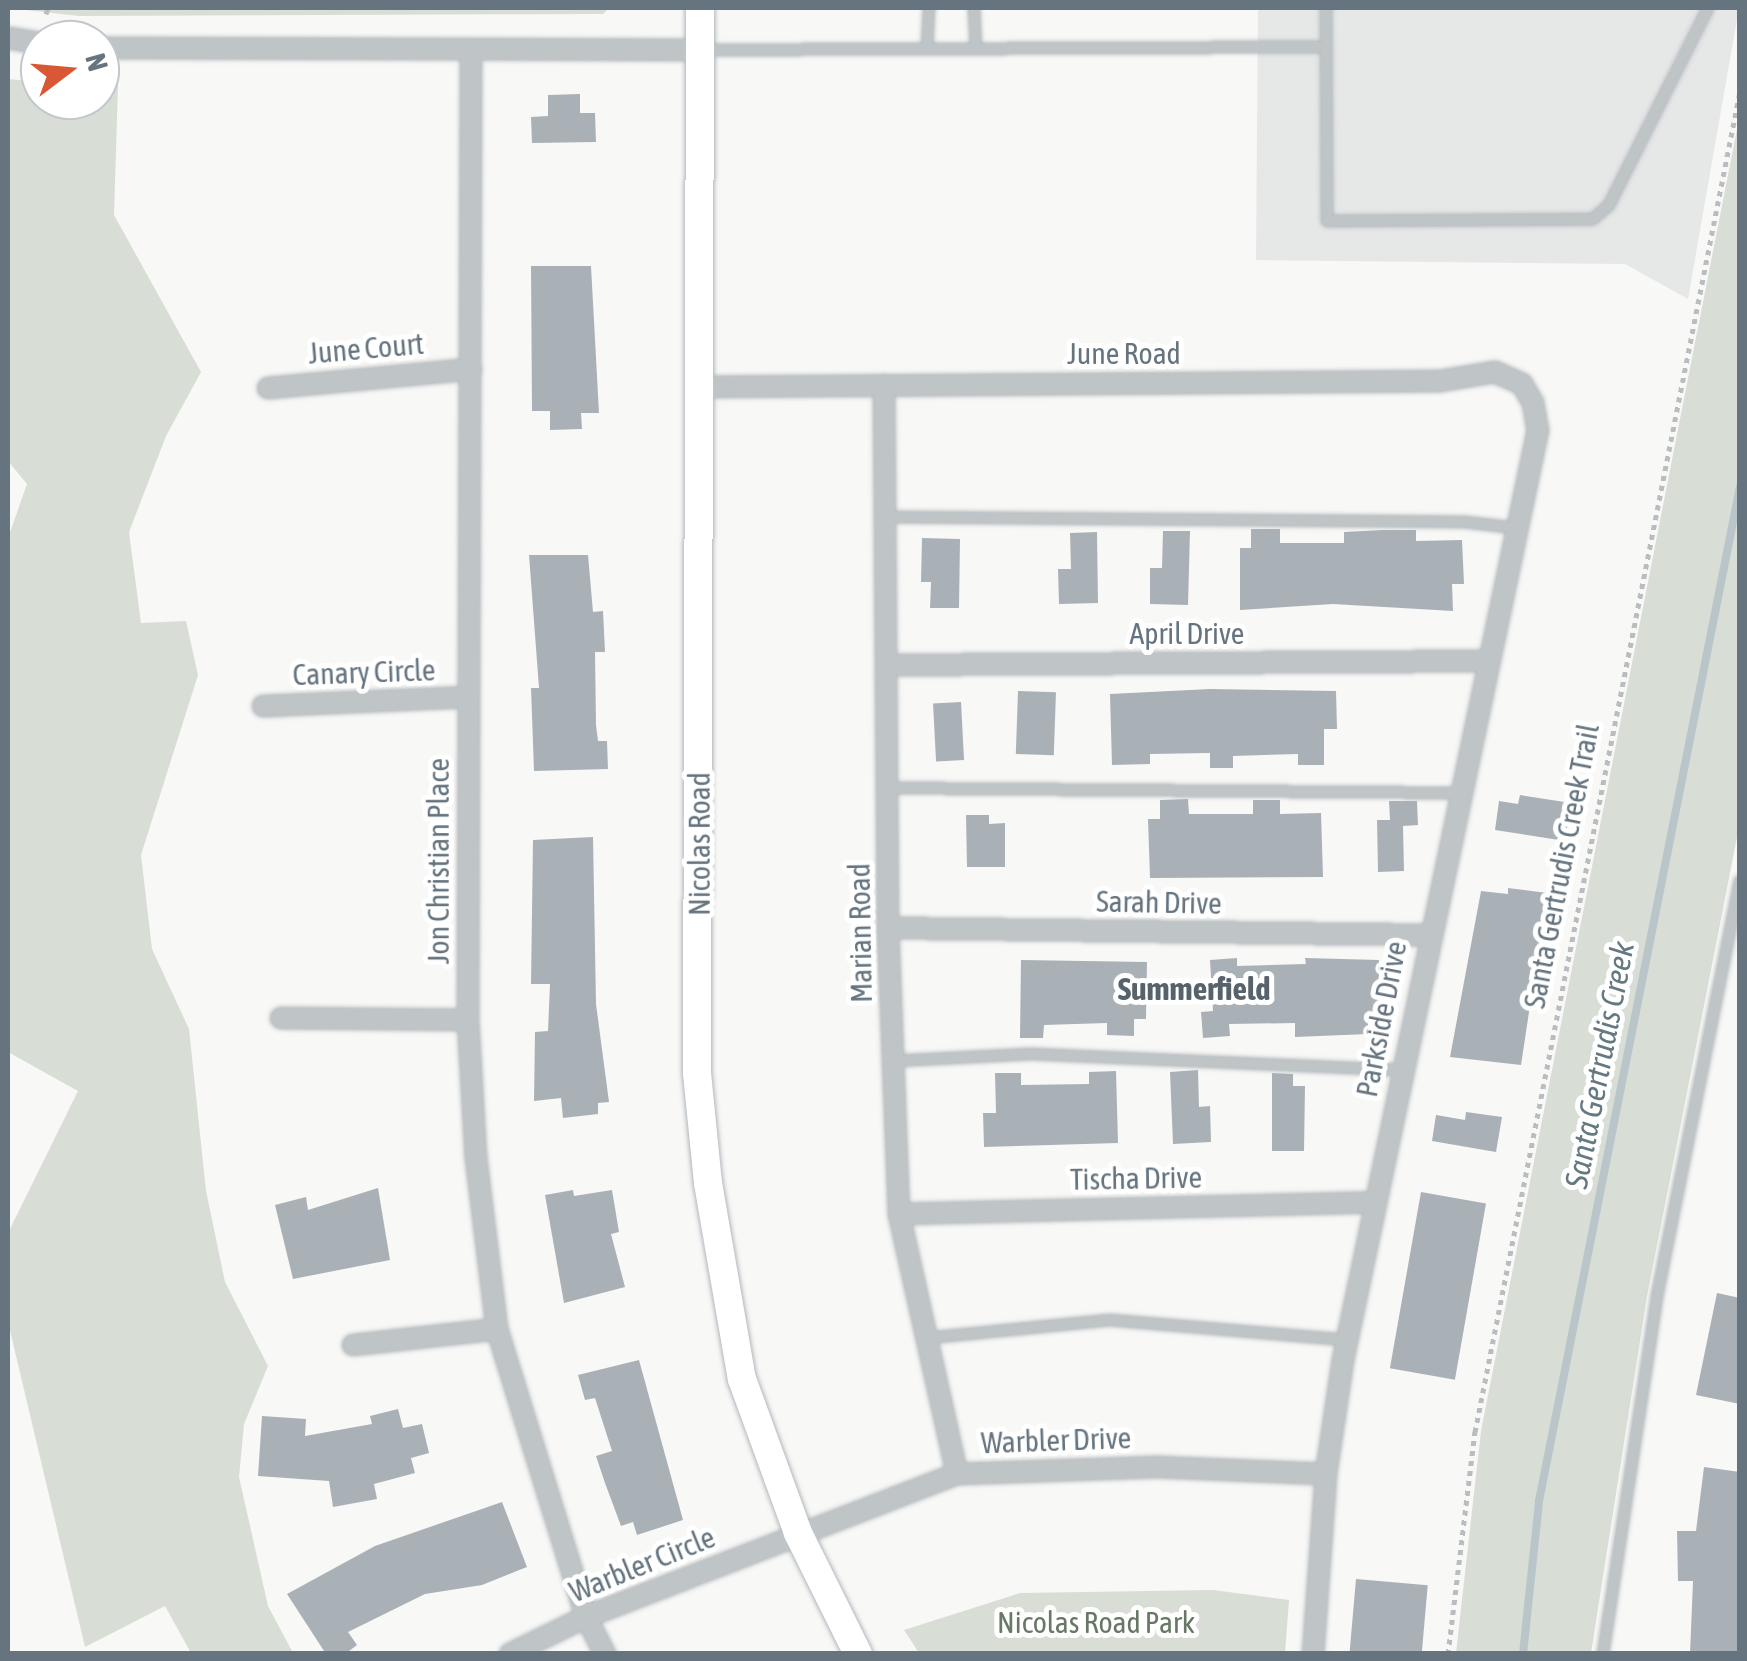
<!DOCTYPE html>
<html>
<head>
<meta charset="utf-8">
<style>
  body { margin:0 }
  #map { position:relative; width:1747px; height:1661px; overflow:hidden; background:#f8f8f6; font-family:"Asap Condensed",sans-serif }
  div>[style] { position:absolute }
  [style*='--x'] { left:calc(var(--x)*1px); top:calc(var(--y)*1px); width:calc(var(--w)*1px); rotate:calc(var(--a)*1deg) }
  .built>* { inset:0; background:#e6e7e7 }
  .green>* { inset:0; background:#d8ddd5 }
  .stream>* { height:8px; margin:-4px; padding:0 4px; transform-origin:4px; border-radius:4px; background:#b9c5c9 }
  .building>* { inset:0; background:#a9b1b6; transform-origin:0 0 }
  .path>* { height:5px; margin-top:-2.5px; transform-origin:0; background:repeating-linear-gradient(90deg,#babdbf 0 5px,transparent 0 10px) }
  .roads { filter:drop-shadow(0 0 2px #b2b8bc) drop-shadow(0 0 2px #b2b8bc) }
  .service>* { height:10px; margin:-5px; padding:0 5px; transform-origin:5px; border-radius:5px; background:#bfc4c7 }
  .minor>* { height:20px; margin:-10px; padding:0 10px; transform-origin:10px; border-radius:10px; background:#bfc4c7 }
  .secondary>* { height:28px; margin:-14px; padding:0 14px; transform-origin:14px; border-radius:14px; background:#fff }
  span { translate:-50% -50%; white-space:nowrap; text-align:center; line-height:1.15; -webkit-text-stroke:10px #fff; paint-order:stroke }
  .street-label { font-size:30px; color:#65747f }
  .park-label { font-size:30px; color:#677864 }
  .neighbourhood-label { font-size:32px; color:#57626b; font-weight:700 }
  .water-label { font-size:32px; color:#657a80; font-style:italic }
  .frame { position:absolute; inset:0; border:10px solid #65747f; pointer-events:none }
  .north { position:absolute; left:20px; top:20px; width:100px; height:100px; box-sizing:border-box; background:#fff; border:2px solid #c1c7cc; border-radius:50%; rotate:74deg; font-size:28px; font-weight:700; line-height:40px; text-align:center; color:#65747f }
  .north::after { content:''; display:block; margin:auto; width:35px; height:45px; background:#d95735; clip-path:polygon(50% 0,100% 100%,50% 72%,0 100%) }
</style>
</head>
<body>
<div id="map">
  <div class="built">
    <i style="clip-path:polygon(1258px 8px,1739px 8px,1688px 299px,1625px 264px,1256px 260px)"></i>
  </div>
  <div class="green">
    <i style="clip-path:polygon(8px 8px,609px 8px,603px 14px,79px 16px)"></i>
    <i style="clip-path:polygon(8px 79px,40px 82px,40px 100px,100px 100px,100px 85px,118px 85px,114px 215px,201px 372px,166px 436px,129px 532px,141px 623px,186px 621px,198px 675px,141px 855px,152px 949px,189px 1029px,206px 1191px,225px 1282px,268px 1366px,244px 1424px,239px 1477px,268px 1606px,293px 1653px,191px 1653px,165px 1606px,85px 1647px,8px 1322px,8px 1233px,78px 1091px,8px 1052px,8px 538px,27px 484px,8px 461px)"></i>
    <i style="clip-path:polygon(1739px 119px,1739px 827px,1647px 1296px,1591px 1653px,1456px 1653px,1481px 1431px)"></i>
    <i style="clip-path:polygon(1213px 1590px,1289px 1600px,1285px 1653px,919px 1653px,904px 1630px,1020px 1593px)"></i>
  </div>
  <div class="stream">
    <i style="--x:1523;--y:1654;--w:154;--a:-84"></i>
    <i style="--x:1539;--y:1501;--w:1034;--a:-78.79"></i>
  </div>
  <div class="building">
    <i style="clip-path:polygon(580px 94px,580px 113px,595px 113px,596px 142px,532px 143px,531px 117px,548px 116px,548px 95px)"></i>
    <i style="clip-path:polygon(531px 266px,591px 266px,599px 413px,581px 413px,582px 429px,550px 430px,550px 411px,532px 411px)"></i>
    <i style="clip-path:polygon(1251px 529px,1280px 529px,1280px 543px,1344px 543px,1344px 532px,1383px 530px,1416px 530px,1416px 541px,1462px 540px,1464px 584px,1452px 584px,1453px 611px,1333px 604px,1240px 610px,1240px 548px,1251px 548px)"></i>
    <i style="clip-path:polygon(1163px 531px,1190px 531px,1188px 605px,1150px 604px,1150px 568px,1162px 568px)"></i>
    <i style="clip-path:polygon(1097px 532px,1098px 603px,1059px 604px,1058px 569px,1071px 569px,1070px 533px)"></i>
    <i style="clip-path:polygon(922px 538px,960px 539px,959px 608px,930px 608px,931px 582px,921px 582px)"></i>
    <i style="clip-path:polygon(529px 555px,588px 555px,593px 612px,603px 611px,605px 652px,595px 652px,596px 725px,598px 741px,607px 741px,608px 769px,534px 771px,531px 688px,539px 688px)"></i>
    <i style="clip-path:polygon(1210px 689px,1336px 691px,1337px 729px,1324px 729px,1324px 765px,1298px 765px,1298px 754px,1233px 756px,1233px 768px,1210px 768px,1210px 753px,1150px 754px,1150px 764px,1112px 765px,1110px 694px)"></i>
    <i style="left:1018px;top:691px;width:38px;height:63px;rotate:2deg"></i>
    <i style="left:961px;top:702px;width:58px;height:28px;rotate:87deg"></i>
    <i style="clip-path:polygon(1520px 795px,1571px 803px,1565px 841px,1495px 830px,1499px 801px,1518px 804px)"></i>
    <i style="clip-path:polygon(1188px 799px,1189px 814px,1253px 814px,1253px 800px,1280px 800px,1280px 814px,1321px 813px,1323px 877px,1150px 878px,1148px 819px,1160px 819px,1160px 800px)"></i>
    <i style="clip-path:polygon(1389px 801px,1417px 801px,1418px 825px,1403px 826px,1404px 871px,1378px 872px,1377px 820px,1390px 820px)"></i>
    <i style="clip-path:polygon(966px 815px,989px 815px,989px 824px,1005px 823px,1005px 867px,967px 867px)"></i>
    <i style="clip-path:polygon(593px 837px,596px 1004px,609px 1102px,598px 1103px,598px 1114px,563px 1118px,561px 1098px,534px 1101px,535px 1032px,548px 1031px,550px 984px,531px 984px,533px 840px)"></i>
    <i style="clip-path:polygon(1508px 888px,1547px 893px,1521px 1065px,1450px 1057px,1481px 891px,1508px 894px)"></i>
    <i style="clip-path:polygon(1237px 958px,1237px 966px,1306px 964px,1305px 958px,1379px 960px,1380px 1012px,1368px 1012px,1368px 1034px,1295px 1037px,1295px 1023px,1229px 1024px,1230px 1036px,1203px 1038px,1201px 1012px,1213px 1011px,1210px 960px)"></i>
    <i style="clip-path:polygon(1021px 960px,1147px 962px,1146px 1019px,1134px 1019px,1134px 1036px,1107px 1035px,1107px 1023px,1044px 1025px,1043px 1038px,1020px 1038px)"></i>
    <i style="clip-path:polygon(1198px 1070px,1199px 1107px,1210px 1106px,1211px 1142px,1173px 1144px,1170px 1072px)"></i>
    <i style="clip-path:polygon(1116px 1071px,1118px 1143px,984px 1147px,983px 1113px,996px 1113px,995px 1073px,1021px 1073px,1021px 1085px,1089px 1084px,1089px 1072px)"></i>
    <i style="clip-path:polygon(1272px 1073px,1293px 1074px,1293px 1086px,1305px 1086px,1304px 1151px,1272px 1151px)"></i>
    <i style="clip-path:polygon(1466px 1112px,1502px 1117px,1496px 1152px,1432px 1141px,1436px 1115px,1465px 1120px)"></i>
    <i style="clip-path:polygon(378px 1188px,390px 1260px,293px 1279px,275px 1205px,306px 1197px,308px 1210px)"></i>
    <i style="clip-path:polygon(573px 1190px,574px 1196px,612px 1190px,619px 1232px,611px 1234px,625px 1287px,564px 1303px,545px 1195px)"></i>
    <i style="left:1421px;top:1192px;width:66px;height:179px;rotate:10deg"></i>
    <i style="clip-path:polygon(1717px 1293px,1740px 1298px,1740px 1404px,1696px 1395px)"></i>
    <i style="clip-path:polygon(639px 1360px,683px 1520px,637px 1535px,633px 1522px,621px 1526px,605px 1483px,596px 1456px,612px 1451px,595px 1398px,585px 1400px,578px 1375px)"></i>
    <i style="clip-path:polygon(398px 1409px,403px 1428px,422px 1424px,429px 1453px,411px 1458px,415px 1473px,374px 1484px,377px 1499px,333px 1507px,329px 1481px,258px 1476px,262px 1416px,306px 1419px,305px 1436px,372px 1424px,370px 1416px)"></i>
    <i style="clip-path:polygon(1704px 1467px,1740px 1472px,1740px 1654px,1690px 1654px,1693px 1581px,1678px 1581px,1677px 1531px,1696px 1531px)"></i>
    <i style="clip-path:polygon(502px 1502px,527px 1567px,482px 1585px,425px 1594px,348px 1632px,357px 1645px,345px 1654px,326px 1654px,287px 1594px,375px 1546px)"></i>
    <i style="left:1356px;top:1579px;width:72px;height:75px;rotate:5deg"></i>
  </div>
  <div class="path">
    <i style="--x:46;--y:14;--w:6;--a:-72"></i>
    <i style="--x:1448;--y:1654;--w:224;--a:-83.1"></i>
    <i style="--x:1475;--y:1432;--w:1367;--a:-78.82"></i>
  </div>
  <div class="roads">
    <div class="service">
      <i style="--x:974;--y:8;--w:41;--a:87.2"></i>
      <i style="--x:1326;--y:8;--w:213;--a:89.7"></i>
      <i style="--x:1327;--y:221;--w:266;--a:-0.4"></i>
      <i style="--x:1593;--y:219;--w:21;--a:-41"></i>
      <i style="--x:1609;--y:205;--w:220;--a:-63.3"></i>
      <i style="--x:927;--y:49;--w:41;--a:-87.2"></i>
      <i style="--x:702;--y:50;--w:624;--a:-0.28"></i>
      <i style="--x:885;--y:517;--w:580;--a:0.49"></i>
      <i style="--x:1465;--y:522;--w:51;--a:6.7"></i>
      <i style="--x:887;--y:788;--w:572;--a:0.5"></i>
      <i style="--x:893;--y:1061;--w:138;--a:-2.9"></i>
      <i style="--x:1031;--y:1054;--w:370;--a:2.5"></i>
      <i style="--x:927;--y:1338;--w:184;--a:-5.6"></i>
      <i style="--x:1110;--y:1320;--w:238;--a:4.8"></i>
      <i style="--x:1603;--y:1654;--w:362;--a:-81.4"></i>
      <i style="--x:1657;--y:1296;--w:423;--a:-78.7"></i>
    </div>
    <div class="minor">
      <i style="--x:8;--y:38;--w:32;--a:9"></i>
      <i style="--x:100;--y:48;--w:601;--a:0.19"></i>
      <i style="--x:471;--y:50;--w:970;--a:90.18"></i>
      <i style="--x:468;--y:1020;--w:138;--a:86.7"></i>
      <i style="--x:476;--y:1158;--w:172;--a:83"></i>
      <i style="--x:497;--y:1329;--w:301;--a:72.8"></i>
      <i style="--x:586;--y:1617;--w:42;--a:62.8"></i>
      <i style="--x:884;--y:385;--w:543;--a:89.58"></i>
      <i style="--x:888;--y:928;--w:286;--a:87.8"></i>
      <i style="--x:899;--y:1214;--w:266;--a:77.4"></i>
      <i style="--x:701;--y:387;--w:739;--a:-0.47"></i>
      <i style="--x:1440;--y:381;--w:56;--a:-9.3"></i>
      <i style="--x:1495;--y:372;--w:30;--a:24"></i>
      <i style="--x:1522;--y:384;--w:22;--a:60"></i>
      <i style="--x:1533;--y:403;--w:27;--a:80"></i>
      <i style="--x:1538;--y:430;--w:950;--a:101.84"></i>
      <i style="--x:1343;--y:1360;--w:115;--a:98.5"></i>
      <i style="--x:1326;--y:1474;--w:180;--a:94.1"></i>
      <i style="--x:268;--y:388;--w:204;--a:-5.3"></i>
      <i style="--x:887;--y:665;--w:601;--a:-0.38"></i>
      <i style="--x:263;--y:706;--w:205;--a:-2.5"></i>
      <i style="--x:888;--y:928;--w:541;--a:0.74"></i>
      <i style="--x:281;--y:1018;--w:187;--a:0.6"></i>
      <i style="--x:899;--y:1214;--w:476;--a:-1.4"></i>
      <i style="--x:353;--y:1345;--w:145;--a:-6.3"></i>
      <i style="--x:510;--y:1654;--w:85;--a:-26"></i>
      <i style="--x:586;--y:1617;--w:398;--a:-21.1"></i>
      <i style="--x:957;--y:1474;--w:200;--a:-2"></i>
      <i style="--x:1157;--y:1467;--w:169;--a:2.4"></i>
    </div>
    <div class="secondary">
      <i style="--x:700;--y:8;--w:1065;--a:90.16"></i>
      <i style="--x:697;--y:1073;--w:111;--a:84.3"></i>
      <i style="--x:708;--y:1183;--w:199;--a:80.2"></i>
      <i style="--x:742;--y:1379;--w:164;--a:70"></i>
      <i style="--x:798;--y:1533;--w:135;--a:63.6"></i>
    </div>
  </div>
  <div class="street-label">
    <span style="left:366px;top:348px;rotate:-5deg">June Court</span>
    <span style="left:1124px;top:353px">June Road</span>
    <span style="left:1187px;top:633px">April Drive</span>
    <span style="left:364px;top:672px;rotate:-2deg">Canary Circle</span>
    <span style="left:699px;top:844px;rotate:-90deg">Nicolas Road</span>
    <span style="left:438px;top:861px;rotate:-90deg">Jon Christian Place</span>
    <span style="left:1561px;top:866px;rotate:-79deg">Santa Gertrudis Creek Trail</span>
    <span style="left:1159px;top:902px;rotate:1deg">Sarah Drive</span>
    <span style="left:860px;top:933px;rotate:-91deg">Marian Road</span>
    <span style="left:1381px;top:1019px;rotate:-79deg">Parkside Drive</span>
    <span style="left:1136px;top:1178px;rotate:-1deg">Tischa Drive</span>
    <span style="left:1056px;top:1440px;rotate:-2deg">Warbler Drive</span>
    <span style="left:642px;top:1564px;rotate:-22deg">Warbler Circle</span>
  </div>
  <div class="park-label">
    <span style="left:1096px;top:1622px">Nicolas Road Park</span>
  </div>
  <div class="neighbourhood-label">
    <span style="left:1194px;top:989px">Summerfield</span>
  </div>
  <div class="water-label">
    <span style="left:1600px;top:1065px;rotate:-79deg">Santa Gertrudis Creek</span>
  </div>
  <div class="frame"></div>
  <div class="north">N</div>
</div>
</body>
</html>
